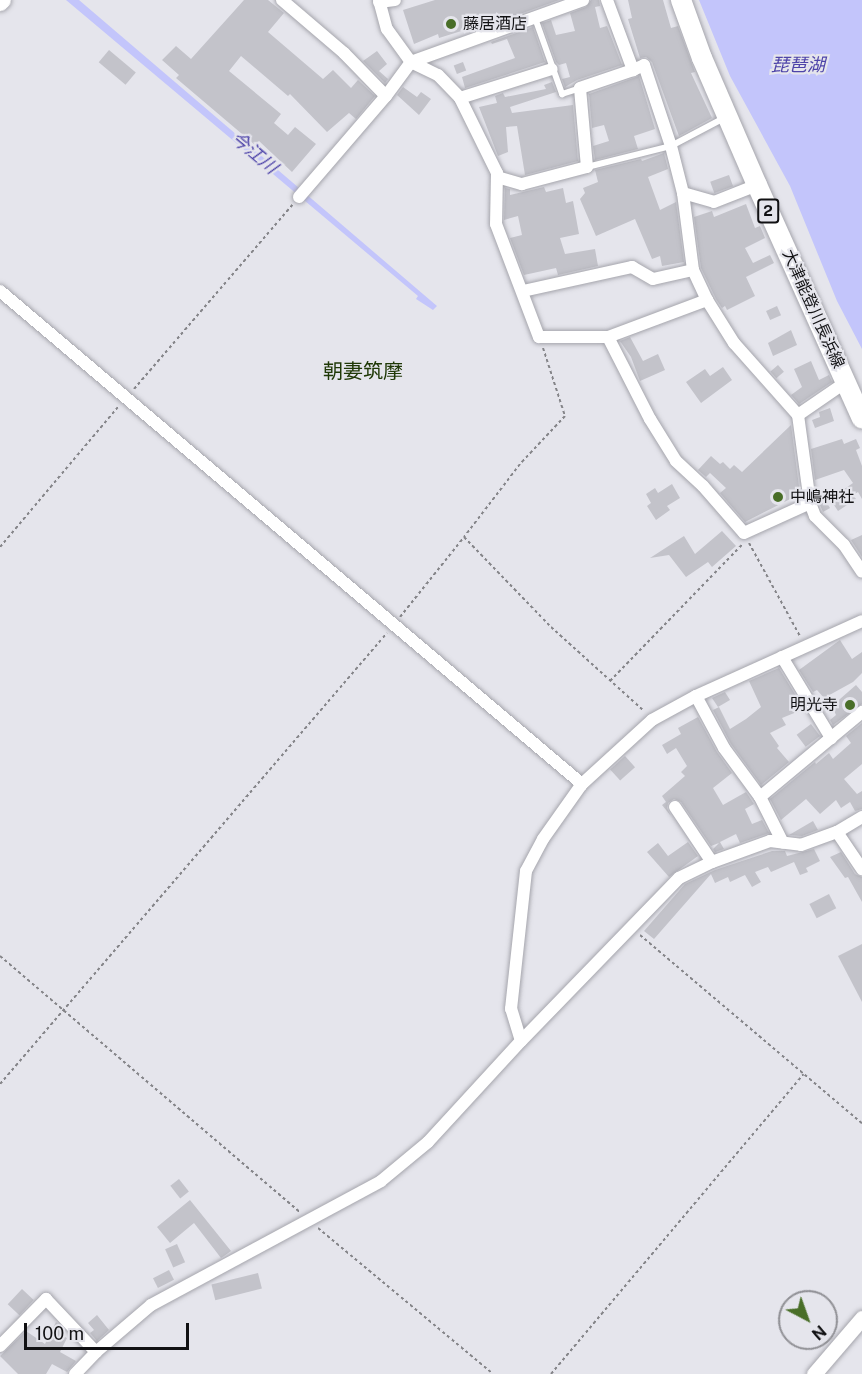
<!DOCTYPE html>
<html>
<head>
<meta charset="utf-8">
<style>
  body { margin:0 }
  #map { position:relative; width:862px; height:1374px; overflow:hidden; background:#e5e5ec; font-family:"Public Sans","Noto Sans JP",sans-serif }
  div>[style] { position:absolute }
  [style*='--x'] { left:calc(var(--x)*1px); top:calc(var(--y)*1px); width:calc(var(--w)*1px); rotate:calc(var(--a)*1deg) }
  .water>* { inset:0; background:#c3c5fb }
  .building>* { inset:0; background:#c3c3ca; transform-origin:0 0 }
  .path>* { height:2px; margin-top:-1px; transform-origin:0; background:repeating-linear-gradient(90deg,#848488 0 3px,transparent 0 6px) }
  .roads { filter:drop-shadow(0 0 2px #a5a5ac) drop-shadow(0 0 2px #a5a5ac) }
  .service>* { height:6px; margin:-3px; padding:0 3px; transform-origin:3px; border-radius:3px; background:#fff }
  .minor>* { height:12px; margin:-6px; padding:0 6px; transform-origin:6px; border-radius:6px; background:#fff }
  .tertiary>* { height:15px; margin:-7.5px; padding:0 7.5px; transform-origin:7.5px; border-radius:7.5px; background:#fff }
  .primary>* { height:20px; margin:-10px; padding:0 10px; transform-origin:10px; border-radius:10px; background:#fff }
  .dots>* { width:16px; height:16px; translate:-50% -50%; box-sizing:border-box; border:3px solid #e5e5ec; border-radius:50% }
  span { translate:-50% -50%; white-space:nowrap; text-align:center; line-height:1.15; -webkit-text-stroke:4.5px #e5e5ec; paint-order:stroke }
  .shield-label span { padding:2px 4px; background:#e5e5ec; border:2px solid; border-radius:4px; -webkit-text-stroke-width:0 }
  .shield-label { font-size:15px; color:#111113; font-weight:700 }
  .poi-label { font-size:16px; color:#111113 }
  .left { translate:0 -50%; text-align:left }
  .right { translate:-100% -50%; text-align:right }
  .street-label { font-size:16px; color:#111113 }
  .water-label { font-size:18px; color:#4e44a9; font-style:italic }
  .quarter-label { font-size:20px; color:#203907 }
  .north { position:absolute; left:778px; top:1290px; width:60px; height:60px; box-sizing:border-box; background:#e5e5ec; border:2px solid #909095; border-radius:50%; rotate:139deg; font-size:16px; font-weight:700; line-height:24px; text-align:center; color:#111113 }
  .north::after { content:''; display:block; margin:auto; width:21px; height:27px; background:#496e28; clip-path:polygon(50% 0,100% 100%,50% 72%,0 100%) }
  .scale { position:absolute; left:24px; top:1323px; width:165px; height:27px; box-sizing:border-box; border:3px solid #111113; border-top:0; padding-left:8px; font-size:18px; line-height:21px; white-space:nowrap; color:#111113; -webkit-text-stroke:4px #e5e5ec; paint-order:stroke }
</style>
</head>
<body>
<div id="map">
  <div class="water">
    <i style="clip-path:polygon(66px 0,79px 0,437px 306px,433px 310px,416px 299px,418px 296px)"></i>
    <i style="clip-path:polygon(699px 0,862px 0,862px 349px,837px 301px,790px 186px,730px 76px)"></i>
  </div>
  <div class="building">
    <i style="clip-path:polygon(244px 0,268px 0,284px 13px,268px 32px,323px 79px,333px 70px,351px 88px,358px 80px,375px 96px,356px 119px,349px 113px,327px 132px,290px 94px,288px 96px,241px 56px,229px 71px,281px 114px,274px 123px,288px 135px,295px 127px,316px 144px,292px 172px,259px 141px,255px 145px,176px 78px,179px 75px,162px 60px,176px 46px,191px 59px)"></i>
    <i style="clip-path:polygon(435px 0,559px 0,475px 30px,474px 27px,439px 38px,438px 34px,414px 44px,403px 10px)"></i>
    <i style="clip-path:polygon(591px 0,599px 0,600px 6px,595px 7px,600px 28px,607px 26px,622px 65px,577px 80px,565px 87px,562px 79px,570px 77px,566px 63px,559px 65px,556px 62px,542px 23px,551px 20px,556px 35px,575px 31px,570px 13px,586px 7px)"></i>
    <i style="clip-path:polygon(628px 0,663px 0,671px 28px,678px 26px,695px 72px,691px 73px,712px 118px,679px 136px,652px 62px,646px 57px,640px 58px,628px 19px,632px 18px)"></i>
    <i style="clip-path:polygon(533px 27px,545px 62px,465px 88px,462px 77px,515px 58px,507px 39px,492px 44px,491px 42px)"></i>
    <i style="left:109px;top:50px;width:35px;height:16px;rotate:40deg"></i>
    <i style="clip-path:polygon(377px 51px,387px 64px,379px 71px,388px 79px,385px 83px,363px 61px)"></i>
    <i style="left:463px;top:62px;width:9px;height:10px;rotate:69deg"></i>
    <i style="clip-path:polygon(639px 76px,655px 129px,634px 136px,638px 149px,595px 160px,593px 146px,609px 141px,604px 125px,592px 128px,589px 94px)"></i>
    <i style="clip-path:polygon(552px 82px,556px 92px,510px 107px,512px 113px,573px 105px,578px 161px,525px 175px,517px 126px,506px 127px,508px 152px,498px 156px,479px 107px,497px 103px,495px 96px,503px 93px,505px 97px,546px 89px,544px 85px)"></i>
    <i style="clip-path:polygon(403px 87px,417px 97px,421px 92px,431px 99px,419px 115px,397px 95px)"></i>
    <i style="clip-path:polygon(664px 153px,668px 169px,648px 177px,660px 210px,676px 202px,684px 262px,662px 266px,660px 256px,652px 259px,635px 219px,596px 236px,580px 199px,585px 193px,583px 188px,598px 182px,595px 170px,641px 159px,642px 161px)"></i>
    <i style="left:729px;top:175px;width:12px;height:20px;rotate:70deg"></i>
    <i style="clip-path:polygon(544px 187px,546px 192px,563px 188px,566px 203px,573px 201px,579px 234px,560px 238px,565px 254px,595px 249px,598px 266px,558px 275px,556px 268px,524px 275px,510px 238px,522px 235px,518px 216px,504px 220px,505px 188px,510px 189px,510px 195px)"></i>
    <i style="clip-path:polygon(746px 204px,755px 228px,760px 226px,765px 238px,745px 248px,753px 263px,770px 255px,774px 263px,746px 277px,755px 296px,727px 310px,725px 306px,722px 308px,716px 299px,701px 268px,694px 217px,712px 211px,714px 217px)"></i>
    <i style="left:777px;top:306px;width:10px;height:12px;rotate:66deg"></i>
    <i style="clip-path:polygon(791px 330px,797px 345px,773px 356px,768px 343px)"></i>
    <i style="clip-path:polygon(630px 337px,643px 361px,658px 354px,665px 370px,640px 381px,631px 357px,620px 341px)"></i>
    <i style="clip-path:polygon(811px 361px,819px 380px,829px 375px,832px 382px,799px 404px,791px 395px,802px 387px,794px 369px)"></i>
    <i style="left:778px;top:365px;width:9px;height:10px;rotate:49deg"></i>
    <i style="clip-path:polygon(723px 367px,732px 380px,701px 403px,686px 382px,705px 369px,710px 376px)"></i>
    <i style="clip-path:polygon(830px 408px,834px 421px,815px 428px,812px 420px,820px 417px,819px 412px)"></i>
    <i style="clip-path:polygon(791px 425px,800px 494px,745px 522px,720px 493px,726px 488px,710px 473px,706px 477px,698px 470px,711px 456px,720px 464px,723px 462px,730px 469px,734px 465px,742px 472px)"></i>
    <i style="clip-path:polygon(842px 439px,844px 444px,856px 439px,860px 448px,856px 450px,862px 466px,862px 499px,858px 492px,853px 495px,856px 499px,838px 511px,830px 499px,853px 483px,844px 470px,815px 480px,811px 449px)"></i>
    <i style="clip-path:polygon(672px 484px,680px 498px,667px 506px,670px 510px,656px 520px,647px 506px,651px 503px,646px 494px,655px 488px,658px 493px)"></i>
    <i style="clip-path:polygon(823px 497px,830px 508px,823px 512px,818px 500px)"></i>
    <i style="clip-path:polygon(722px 531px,736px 546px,712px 567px,708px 562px,686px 577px,669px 555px,650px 558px,684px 536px,695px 554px)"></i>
    <i style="clip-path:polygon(862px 535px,862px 557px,851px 540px)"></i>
    <i style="clip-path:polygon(840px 640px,852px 659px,862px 652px,862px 673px,853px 682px,824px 698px,817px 690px,813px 692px,799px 670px)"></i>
    <i style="clip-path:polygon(779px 668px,804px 709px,782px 718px,786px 725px,770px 733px,779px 746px,777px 748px,789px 762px,761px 785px,731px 744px,713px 710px,719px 707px,730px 729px,746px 719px,761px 707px,749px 681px)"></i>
    <i style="clip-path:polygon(856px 685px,862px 692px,862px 704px,833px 725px,830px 720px,836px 715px,832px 706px)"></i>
    <i style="clip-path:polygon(725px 692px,730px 700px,718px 707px,712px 698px)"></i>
    <i style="clip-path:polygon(698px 717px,717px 752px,732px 773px,713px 788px,723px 805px,746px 792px,754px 804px,745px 809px,752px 824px,762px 820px,769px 833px,740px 843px,736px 834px,720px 842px,724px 849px,715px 852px,713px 849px,719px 843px,711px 846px,681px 802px,674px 799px,668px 803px,667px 808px,671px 816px,662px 805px,666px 802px,662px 796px,685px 776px,681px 772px,687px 766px,676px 748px,667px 754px,662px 745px,681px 734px,678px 728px)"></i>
    <i style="clip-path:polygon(862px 723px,862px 764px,844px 779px,857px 794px,862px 791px,862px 809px,855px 811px,850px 802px,841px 808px,836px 800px,820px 814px,806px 799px,781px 820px,770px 799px,815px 762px,816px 764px,829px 753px,833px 759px,851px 743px,846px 736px)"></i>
    <i style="left:811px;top:724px;width:15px;height:18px;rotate:53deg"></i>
    <i style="left:625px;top:756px;width:15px;height:20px;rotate:48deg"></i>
    <i style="clip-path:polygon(813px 821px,818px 830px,802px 836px,789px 835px)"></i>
    <i style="clip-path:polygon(688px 842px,698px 856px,669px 877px,647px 852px,658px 843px,668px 856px)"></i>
    <i style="clip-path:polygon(814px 849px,820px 861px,806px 868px,808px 872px,800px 875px,794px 862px,771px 872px,768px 867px,755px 872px,761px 882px,752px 887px,745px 875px,730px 882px,728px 877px,715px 883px,711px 874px,654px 939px,644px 931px,685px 884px,715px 870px,772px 851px,785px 851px,787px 856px)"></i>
    <i style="clip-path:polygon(841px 852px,855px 874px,862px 877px,862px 902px,848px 877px,845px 878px,830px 857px)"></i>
    <i style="left:829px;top:894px;width:16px;height:22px;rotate:63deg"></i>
    <i style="clip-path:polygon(862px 944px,862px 1002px,838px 956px)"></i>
    <i style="left:179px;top:1179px;width:16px;height:11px;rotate:52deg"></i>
    <i style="clip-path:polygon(190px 1200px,231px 1251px,224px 1256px,221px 1258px,194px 1223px,170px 1243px,157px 1227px)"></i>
    <i style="left:177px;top:1244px;width:20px;height:13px;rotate:66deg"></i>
    <i style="left:169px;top:1270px;width:11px;height:18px;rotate:63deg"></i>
    <i style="left:258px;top:1273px;width:16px;height:48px;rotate:76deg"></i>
    <i style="left:22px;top:1289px;width:16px;height:21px;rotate:43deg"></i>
    <i style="clip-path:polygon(97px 1315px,109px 1330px,97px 1341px,90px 1333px,94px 1330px,88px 1323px)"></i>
    <i style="clip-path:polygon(56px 1322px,65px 1331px,61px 1335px,67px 1338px,60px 1352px,76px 1361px,67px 1372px,52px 1364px,46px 1374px,18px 1374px,0 1356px,26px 1331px,45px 1344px)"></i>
  </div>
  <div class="path">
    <i style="--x:543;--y:348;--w:71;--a:72.1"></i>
    <i style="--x:565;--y:416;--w:66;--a:133.2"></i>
    <i style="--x:520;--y:464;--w:92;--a:127.5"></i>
    <i style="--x:464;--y:537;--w:125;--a:46"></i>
    <i style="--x:551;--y:627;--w:125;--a:42.1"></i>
    <i style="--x:134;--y:389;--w:243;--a:-49.3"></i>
    <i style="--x:749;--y:543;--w:106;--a:61.3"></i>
    <i style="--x:0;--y:547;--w:183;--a:-49.9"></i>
    <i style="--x:400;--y:617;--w:102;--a:-51.3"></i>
    <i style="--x:610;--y:681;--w:190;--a:-45.9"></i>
    <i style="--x:640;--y:935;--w:291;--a:40.3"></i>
    <i style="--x:0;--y:956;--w:394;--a:40.5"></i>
    <i style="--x:0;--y:1084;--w:594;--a:-49.37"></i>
    <i style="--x:318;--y:1228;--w:228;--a:39.8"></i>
    <i style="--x:551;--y:1374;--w:392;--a:-49.9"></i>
  </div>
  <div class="roads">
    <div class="service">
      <i style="--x:535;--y:18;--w:81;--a:70.4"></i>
      <i style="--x:562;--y:94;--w:19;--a:-18"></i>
      <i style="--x:587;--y:167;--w:87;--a:-14"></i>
      <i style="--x:671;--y:146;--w:60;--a:-27.8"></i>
    </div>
    <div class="minor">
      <i style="--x:282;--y:0;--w:82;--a:40.5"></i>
      <i style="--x:344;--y:53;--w:60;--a:45.7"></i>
      <i style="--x:379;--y:0;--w:30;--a:75"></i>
      <i style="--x:387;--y:29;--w:41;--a:54"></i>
      <i style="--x:411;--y:62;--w:30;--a:26"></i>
      <i style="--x:438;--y:75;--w:32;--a:46"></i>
      <i style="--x:460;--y:98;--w:84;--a:63.7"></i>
      <i style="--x:497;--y:173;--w:51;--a:91.1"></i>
      <i style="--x:496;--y:224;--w:121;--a:69.2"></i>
      <i style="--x:539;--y:337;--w:69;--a:0"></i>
      <i style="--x:608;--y:337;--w:106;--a:-20.5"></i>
      <i style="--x:607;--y:0;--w:75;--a:69.6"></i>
      <i style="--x:633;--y:70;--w:12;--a:-24"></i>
      <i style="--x:644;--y:65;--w:85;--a:71.6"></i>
      <i style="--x:671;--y:146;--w:49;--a:75.7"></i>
      <i style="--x:683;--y:193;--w:78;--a:82.6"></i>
      <i style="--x:693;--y:270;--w:33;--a:65"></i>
      <i style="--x:707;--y:300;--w:51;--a:57.9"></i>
      <i style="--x:734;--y:343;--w:96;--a:48.4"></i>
      <i style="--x:798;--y:415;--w:89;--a:82.2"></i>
      <i style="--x:810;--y:503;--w:14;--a:69"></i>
      <i style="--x:815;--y:516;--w:41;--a:45"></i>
      <i style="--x:844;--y:545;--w:32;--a:56"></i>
      <i style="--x:379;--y:2;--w:16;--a:-7"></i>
      <i style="--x:460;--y:98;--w:96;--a:-17.5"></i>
      <i style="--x:497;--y:177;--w:26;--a:16"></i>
      <i style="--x:522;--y:184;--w:67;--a:-14.7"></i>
      <i style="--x:587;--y:167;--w:79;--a:-95.1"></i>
      <i style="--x:580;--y:88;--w:56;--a:-18.8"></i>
      <i style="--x:683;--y:193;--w:32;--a:16"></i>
      <i style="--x:714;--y:202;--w:46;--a:-21.6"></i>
      <i style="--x:299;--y:197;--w:133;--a:-49.3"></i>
      <i style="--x:386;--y:96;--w:42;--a:-53.7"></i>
      <i style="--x:411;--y:62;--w:183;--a:-19.8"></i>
      <i style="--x:0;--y:291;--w:763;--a:40.27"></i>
      <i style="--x:523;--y:291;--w:112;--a:-12.4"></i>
      <i style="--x:632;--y:267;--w:24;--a:30"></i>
      <i style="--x:653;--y:279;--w:41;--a:-12.7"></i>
      <i style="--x:608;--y:337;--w:92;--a:62.9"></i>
      <i style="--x:650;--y:419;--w:49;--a:58.2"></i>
      <i style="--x:676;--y:461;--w:37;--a:43"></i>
      <i style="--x:703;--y:486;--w:62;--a:48.9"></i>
      <i style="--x:744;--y:533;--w:72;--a:-24.4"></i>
      <i style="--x:798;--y:415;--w:58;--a:-34.5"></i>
      <i style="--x:782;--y:657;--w:95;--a:58.8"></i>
      <i style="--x:696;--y:696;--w:59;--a:61.7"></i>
      <i style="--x:724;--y:748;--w:61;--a:53.7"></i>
      <i style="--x:760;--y:797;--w:51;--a:63.4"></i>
      <i style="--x:760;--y:797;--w:133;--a:-39.8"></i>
      <i style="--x:675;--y:807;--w:66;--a:56.1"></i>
      <i style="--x:837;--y:832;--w:45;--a:56"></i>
      <i style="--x:521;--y:1041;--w:34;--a:-107"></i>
      <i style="--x:511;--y:1009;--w:139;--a:-83.8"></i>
      <i style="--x:526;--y:871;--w:36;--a:-62"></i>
      <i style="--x:543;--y:839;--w:67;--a:-54.7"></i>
      <i style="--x:582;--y:784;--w:95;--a:-42.4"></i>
      <i style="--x:652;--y:720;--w:50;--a:-28.6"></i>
      <i style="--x:696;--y:696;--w:182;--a:-24.3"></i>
      <i style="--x:0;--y:1346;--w:66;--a:-45.6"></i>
      <i style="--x:46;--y:1299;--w:73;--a:46.7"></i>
      <i style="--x:75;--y:1374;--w:30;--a:-46"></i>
      <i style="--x:96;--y:1352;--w:72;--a:-40.5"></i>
      <i style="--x:151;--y:1305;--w:261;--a:-28.3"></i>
      <i style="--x:381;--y:1181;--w:61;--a:-39.7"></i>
      <i style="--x:428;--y:1142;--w:137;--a:-47.4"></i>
      <i style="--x:521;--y:1041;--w:227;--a:-45.9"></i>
      <i style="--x:679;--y:878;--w:37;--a:-26"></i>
      <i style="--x:712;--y:862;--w:62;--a:-19.9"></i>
      <i style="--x:770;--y:841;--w:31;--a:7"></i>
      <i style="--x:801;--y:845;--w:38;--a:-20"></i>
      <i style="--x:837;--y:832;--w:29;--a:-31"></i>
    </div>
    <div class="tertiary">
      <i style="--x:0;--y:3;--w:4;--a:-45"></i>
      <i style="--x:814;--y:1374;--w:74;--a:-49.4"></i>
    </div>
    <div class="primary">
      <i style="--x:681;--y:0;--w:62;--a:70.1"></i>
      <i style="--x:702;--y:58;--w:138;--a:66.6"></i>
      <i style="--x:757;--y:185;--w:256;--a:65.8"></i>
    </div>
  </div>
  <div class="dots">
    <i style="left:451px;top:24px;background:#496e28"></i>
    <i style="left:778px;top:497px;background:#496e28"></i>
    <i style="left:850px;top:705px;background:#496e28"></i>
  </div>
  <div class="shield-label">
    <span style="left:768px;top:211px">2</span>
  </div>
  <div class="poi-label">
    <span class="left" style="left:463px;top:24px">藤居酒店</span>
    <span class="left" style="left:790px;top:497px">中嶋神社</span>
    <span class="right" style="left:838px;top:705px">明光寺</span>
  </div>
  <div class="street-label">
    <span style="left:813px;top:309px;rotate:66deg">大津能登川長浜線</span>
  </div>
  <div class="water-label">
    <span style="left:798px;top:65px">琵琶湖</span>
    <span style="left:254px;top:153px;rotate:40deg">今江川</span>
  </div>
  <div class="quarter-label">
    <span style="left:363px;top:371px">朝妻筑摩</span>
  </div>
  <div class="north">N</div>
  <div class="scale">100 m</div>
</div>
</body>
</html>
